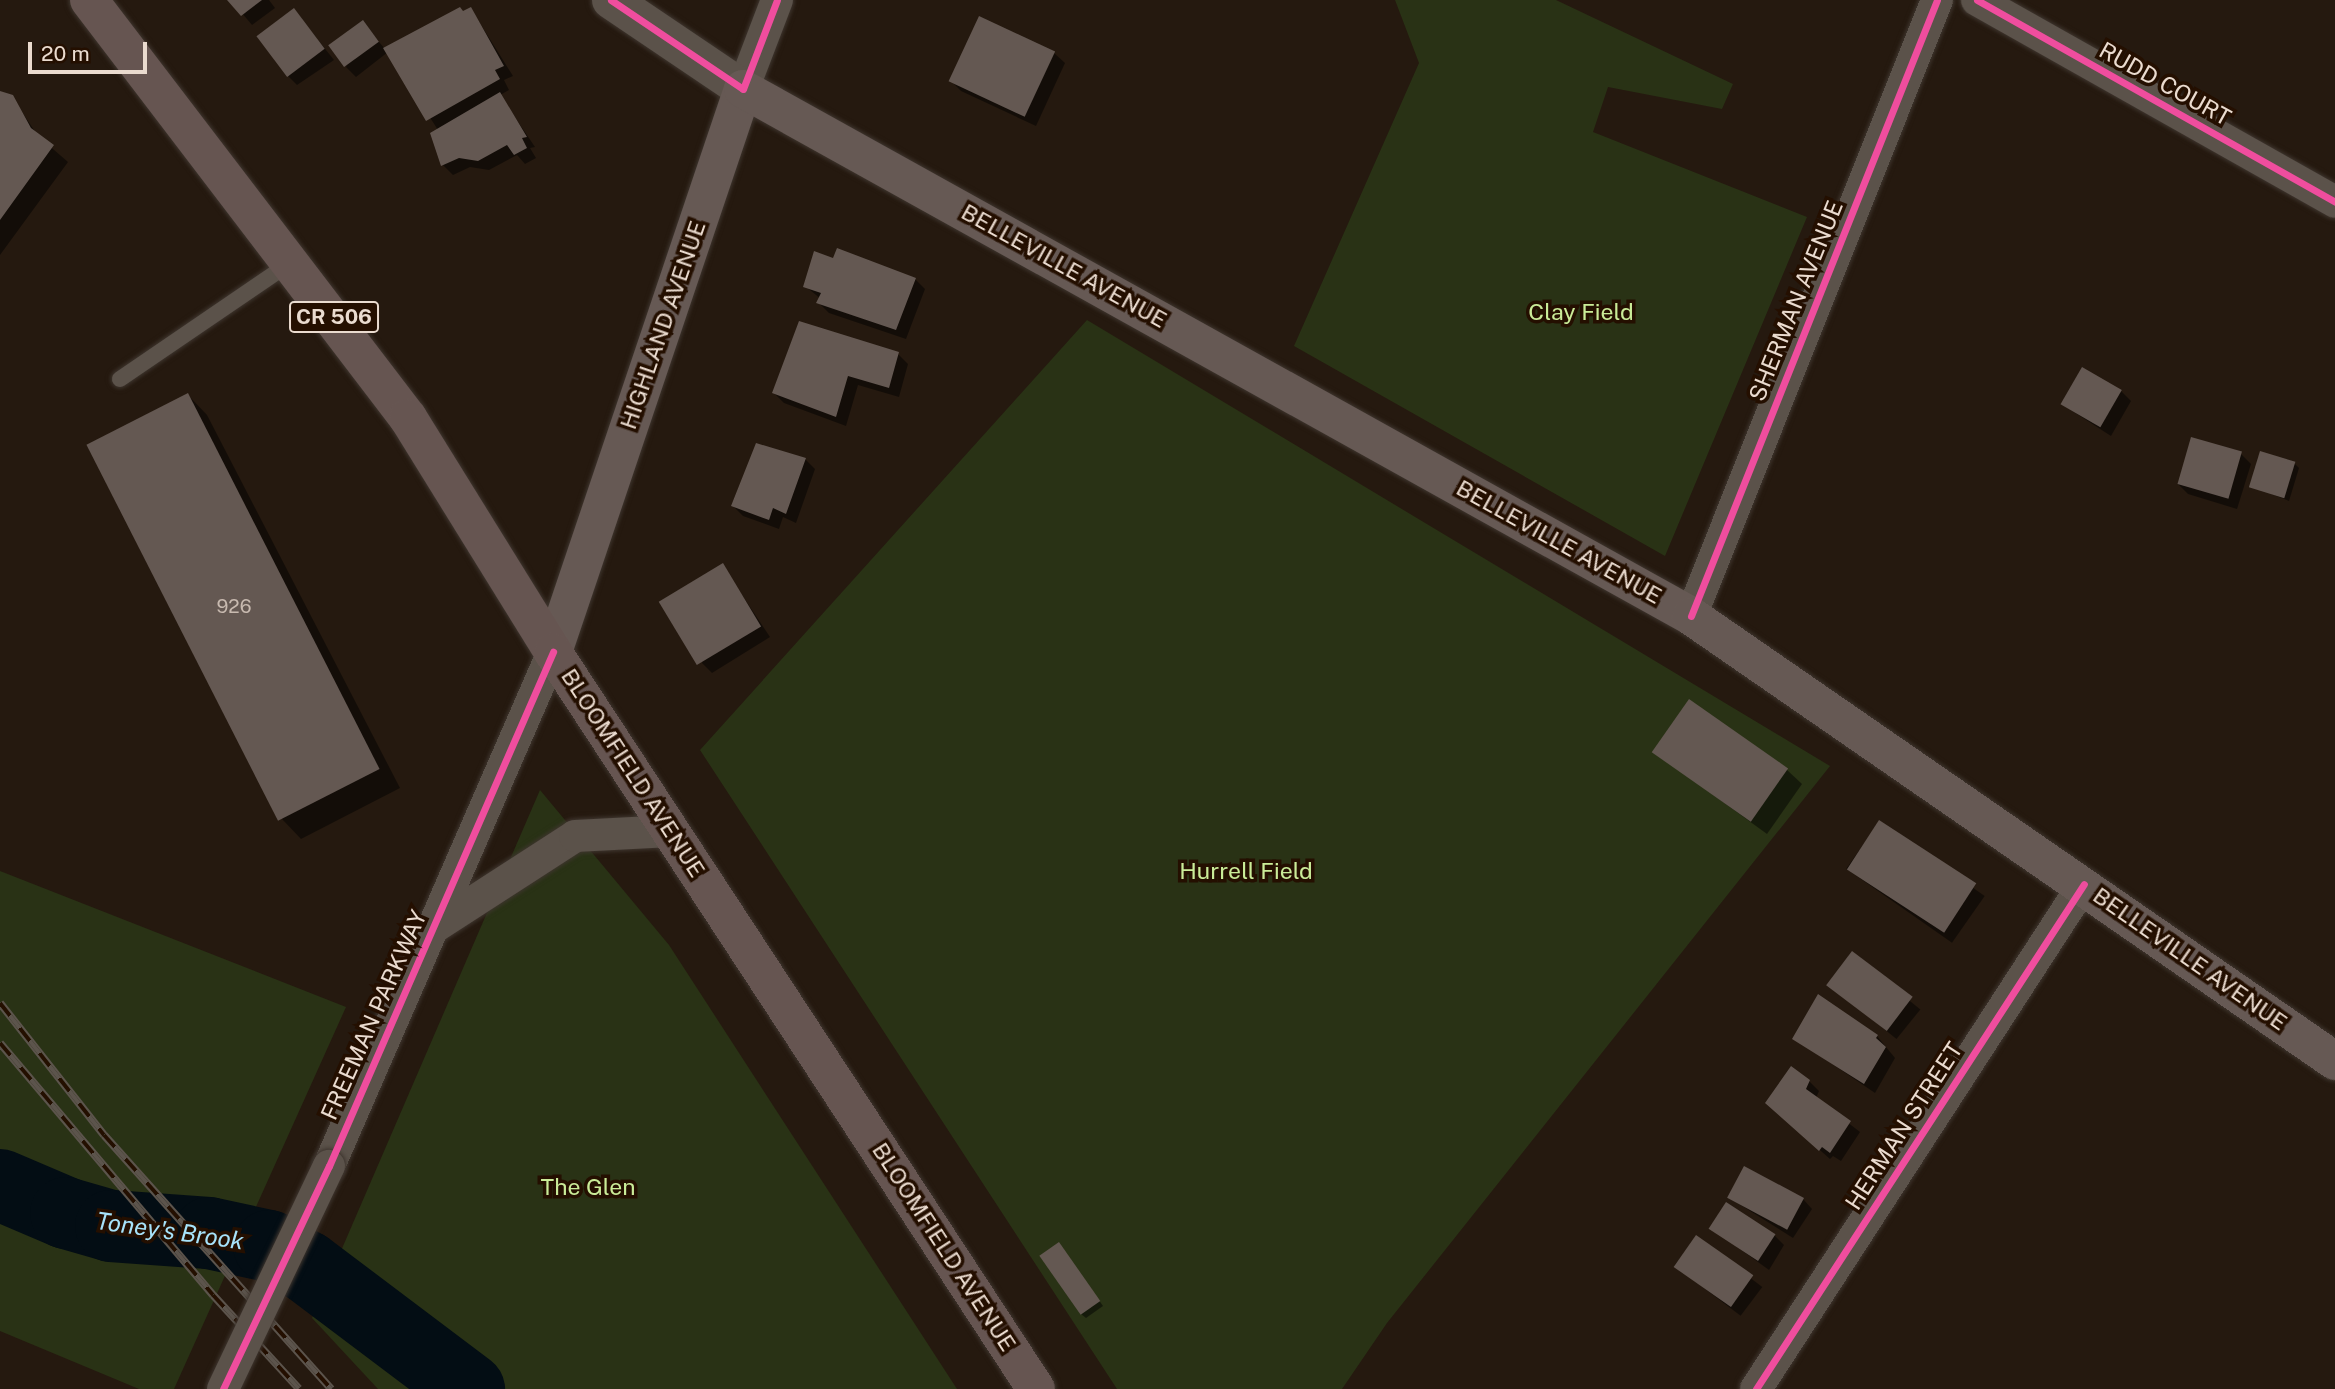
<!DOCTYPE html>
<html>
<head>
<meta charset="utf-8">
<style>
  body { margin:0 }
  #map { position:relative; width:2335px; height:1389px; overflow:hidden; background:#25190f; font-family:"Public Sans",sans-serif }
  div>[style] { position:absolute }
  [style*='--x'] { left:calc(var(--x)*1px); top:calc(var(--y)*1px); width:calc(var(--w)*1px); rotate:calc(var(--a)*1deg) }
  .green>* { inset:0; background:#293215 }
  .shadow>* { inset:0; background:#0007; transform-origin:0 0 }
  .river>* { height:72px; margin:-36px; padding:0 36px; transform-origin:36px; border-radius:36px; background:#030d14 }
  .building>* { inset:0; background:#645852; transform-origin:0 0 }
  .roads { filter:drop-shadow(0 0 2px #3e352e) drop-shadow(0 0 2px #3e352e) }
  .service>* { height:16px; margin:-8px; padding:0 8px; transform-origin:8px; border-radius:8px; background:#5b524a }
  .minor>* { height:32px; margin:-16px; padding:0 16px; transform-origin:16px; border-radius:16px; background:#5b524a }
  .tertiary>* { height:38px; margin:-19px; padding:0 19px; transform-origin:19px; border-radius:19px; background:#5b524a }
  .secondary>* { height:38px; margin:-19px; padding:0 19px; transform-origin:19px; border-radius:19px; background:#665954 }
  .primary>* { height:38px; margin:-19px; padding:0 19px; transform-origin:19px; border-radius:19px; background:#665551 }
  .rail>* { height:8px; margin-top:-4px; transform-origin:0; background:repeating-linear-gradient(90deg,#240f00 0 16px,#5c544c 0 32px); box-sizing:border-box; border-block:2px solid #5c544c }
  .bridges { filter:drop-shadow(0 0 2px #3e352e) drop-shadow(0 0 2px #3e352e) }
  .minor-bridge>* { height:32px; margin:-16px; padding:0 16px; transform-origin:16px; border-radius:16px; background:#5b524a }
  .cycleway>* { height:7px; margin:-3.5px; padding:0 3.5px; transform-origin:3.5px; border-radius:3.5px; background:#ef4d9e }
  span { translate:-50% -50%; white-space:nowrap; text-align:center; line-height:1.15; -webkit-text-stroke:7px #240f00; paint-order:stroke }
  .number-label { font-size:19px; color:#c8bab0 }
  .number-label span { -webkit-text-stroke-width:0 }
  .shield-label span { padding:2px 5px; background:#240f00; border:2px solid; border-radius:5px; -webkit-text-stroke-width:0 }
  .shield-label { font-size:21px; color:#eadbcf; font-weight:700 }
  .street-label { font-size:23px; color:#eadbcf }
  .park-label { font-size:23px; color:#caec98 }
  .water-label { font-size:24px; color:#a7e3fa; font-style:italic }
  .scale { position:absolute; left:28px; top:42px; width:119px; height:32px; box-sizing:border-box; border:4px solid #eadbcf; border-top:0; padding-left:9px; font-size:21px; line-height:24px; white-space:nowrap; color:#eadbcf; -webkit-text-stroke:5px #240f00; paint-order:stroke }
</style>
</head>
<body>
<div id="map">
  <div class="green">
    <i style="clip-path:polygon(1395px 0,1556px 0,1733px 84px,1722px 109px,1608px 87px,1593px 132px,1807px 217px,1665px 556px,1294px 346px,1419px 63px)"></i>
    <i style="clip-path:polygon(1087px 320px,1830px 766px,1387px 1323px,1342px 1389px,1117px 1389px,700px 750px)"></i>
    <i style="clip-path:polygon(540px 790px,669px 945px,957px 1389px,378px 1389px,312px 1318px)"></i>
    <i style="clip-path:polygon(0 871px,346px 1007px,174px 1389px,139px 1389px,0 1331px)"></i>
  </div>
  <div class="shadow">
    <i style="clip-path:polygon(231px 0,269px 0,275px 8px,252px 25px)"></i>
    <i style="clip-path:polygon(471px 9px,513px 76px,504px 80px,509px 90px,500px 95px,535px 147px,530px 148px,536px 158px,525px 164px,517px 155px,489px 170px,470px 167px,453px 175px,443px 165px,438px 130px,388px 52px,356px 77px,346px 67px,363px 23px,385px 49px)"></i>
    <i style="clip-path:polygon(294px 10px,334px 60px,297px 85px,287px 75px)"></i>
    <i style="clip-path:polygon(980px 18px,1054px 53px,1065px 63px,1036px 126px,961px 91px,951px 81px)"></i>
    <i style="clip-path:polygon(0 95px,12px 97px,38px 136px,68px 162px,0 255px)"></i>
    <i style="clip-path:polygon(915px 279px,925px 289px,906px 339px,829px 313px,819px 303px,821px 299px,805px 286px)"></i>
    <i style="clip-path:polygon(898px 354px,908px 364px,899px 397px,858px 385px,846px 426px,784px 403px,774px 393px)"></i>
    <i style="clip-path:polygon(2121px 391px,2131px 401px,2111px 436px,2063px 405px)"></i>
    <i style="clip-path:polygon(188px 395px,207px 415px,400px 788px,301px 839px,282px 819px,89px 446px)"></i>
    <i style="clip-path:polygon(2241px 454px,2251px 464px,2237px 509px,2188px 494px,2178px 484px)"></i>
    <i style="clip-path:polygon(805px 459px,815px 469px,796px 523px,783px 517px,779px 529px,743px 516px,733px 506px)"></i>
    <i style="clip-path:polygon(2294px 463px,2299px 468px,2289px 501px,2251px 486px)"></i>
    <i style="clip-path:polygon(722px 565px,770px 637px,712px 673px,702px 663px)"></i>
    <i style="clip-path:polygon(1654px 752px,1786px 769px,1802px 784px,1767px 834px)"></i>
    <i style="left:1879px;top:822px;width:129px;height:57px;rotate:35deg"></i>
    <i style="left:1852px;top:954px;width:88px;height:38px;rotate:39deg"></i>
    <i style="clip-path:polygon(1877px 1036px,1895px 1058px,1875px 1093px,1794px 1038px)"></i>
    <i style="clip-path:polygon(1809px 1081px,1819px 1091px,1816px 1098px,1860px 1132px,1841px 1161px,1833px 1156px,1830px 1159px,1777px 1112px)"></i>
    <i style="clip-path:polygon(1728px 1197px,1803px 1199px,1812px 1209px,1793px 1238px)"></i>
    <i style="clip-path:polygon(1711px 1228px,1774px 1235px,1784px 1245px,1769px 1270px)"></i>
    <i style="left:1696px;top:1237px;width:83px;height:36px;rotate:37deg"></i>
    <i style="clip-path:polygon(1059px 1244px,1103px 1306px,1086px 1318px,1081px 1314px)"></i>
  </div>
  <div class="river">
    <i style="--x:0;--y:1185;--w:72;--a:23"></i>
    <i style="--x:66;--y:1213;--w:47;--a:16.1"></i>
    <i style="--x:111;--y:1226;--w:98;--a:4.1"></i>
    <i style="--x:209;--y:1233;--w:61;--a:12.2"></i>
    <i style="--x:269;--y:1246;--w:43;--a:28.9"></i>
    <i style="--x:307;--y:1267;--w:203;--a:37"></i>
  </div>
  <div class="building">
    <i style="clip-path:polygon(227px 0,262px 0,241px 16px)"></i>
    <i style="clip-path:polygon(460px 7px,463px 11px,471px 7px,504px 66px,495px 70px,500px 79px,426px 121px,383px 48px)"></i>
    <i style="left:294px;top:8px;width:51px;height:47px;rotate:53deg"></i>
    <i style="left:979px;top:16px;width:84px;height:72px;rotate:25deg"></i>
    <i style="left:363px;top:20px;width:27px;height:43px;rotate:54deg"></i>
    <i style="clip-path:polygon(0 91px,13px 95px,31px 128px,54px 145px,0 220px)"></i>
    <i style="clip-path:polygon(500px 92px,527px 137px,522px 138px,527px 148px,514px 155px,507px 145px,478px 161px,459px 158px,441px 166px,430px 133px)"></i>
    <i style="clip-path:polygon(837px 248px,916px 278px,896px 330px,816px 303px,821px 293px,803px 287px,814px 251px,833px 258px)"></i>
    <i style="clip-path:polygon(799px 321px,899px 352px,889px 388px,848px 376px,836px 417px,772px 393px)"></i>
    <i style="left:2082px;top:367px;width:46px;height:43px;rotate:30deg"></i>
    <i style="left:188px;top:393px;width:422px;height:114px;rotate:63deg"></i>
    <i style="left:2191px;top:437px;width:53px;height:49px;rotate:16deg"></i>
    <i style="clip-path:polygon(756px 443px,806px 458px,786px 514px,773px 508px,769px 520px,731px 506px)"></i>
    <i style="left:2260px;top:451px;width:37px;height:38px;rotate:17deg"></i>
    <i style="left:723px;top:563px;width:74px;height:75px;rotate:59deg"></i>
    <i style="left:1689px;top:699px;width:121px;height:65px;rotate:35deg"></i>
    <i style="left:1879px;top:820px;width:116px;height:59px;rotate:33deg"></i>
    <i style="left:1852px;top:951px;width:76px;height:43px;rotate:37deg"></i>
    <i style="clip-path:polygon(1818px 994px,1878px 1035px,1876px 1038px,1886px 1047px,1864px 1084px,1792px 1039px)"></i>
    <i style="clip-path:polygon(1791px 1066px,1810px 1080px,1806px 1089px,1851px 1121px,1830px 1153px,1822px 1147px,1819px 1151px,1765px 1103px)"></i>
    <i style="left:1744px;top:1166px;width:68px;height:36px;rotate:28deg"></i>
    <i style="left:1726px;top:1202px;width:59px;height:32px;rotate:33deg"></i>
    <i style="left:1696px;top:1235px;width:70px;height:39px;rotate:35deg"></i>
    <i style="left:1059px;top:1242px;width:72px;height:24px;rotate:55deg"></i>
  </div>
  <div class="roads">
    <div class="service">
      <i style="--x:120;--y:379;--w:206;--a:-34.3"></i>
    </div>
    <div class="minor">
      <i style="--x:1977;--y:0;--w:411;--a:29.4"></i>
      <i style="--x:743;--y:89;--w:95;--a:-69.1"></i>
      <i style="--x:1691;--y:616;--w:663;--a:-68.23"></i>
      <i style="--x:433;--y:928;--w:169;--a:-32.9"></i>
      <i style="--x:575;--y:836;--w:96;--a:-3"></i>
      <i style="--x:329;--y:1166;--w:561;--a:-66.45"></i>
      <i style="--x:1756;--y:1389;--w:602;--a:-57"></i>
    </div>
    <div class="tertiary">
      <i style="--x:611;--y:0;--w:159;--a:34"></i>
    </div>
    <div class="secondary">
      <i style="--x:553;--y:652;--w:594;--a:-71.35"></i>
      <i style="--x:743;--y:89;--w:1085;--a:29.07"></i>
      <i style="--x:1691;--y:616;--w:783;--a:34.64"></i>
    </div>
    <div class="primary">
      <i style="--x:89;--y:0;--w:526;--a:52.65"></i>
      <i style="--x:408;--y:418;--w:275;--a:58.2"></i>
      <i style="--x:553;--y:652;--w:881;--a:56.76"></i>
    </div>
  </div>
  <div class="rail">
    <i style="--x:0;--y:1003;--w:168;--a:51.8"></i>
    <i style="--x:104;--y:1135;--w:341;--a:48.2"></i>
    <i style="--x:0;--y:1043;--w:330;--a:49.8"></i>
    <i style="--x:213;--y:1295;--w:127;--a:47.5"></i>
  </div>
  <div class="bridges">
    <div class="minor-bridge">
      <i style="--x:223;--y:1389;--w:247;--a:-64.6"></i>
    </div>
  </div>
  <div class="cycleway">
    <i style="--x:611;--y:0;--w:159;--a:34"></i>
    <i style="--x:743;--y:89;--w:95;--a:-69.1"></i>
    <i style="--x:1977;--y:0;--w:411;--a:29.4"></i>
    <i style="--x:1691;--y:616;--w:663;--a:-68.23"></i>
    <i style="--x:223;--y:1389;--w:247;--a:-64.6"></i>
    <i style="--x:329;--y:1166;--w:561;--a:-66.45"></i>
    <i style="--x:1756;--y:1389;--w:602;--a:-57"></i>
  </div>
  <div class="number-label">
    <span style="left:234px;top:607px">926</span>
  </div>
  <div class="shield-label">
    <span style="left:334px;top:317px">CR 506</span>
  </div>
  <div class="street-label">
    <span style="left:2165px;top:84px;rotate:29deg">RUDD COURT</span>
    <span style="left:1064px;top:266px;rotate:29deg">BELLEVILLE AVENUE</span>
    <span style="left:1796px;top:301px;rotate:-68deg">SHERMAN AVENUE</span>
    <span style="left:663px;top:325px;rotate:-71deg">HIGHLAND AVENUE</span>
    <span style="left:1559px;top:542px;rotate:29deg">BELLEVILLE AVENUE</span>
    <span style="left:633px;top:773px;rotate:57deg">BLOOMFIELD AVENUE</span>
    <span style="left:2190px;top:959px;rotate:35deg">BELLEVILLE AVENUE</span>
    <span style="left:374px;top:1015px;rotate:-66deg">FREEMAN PARKWAY</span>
    <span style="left:1904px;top:1126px;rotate:-57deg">HERMAN STREET</span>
    <span style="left:944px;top:1247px;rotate:57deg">BLOOMFIELD AVENUE</span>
  </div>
  <div class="park-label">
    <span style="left:1581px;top:312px">Clay Field</span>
    <span style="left:1246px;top:871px">Hurrell Field</span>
    <span style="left:588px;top:1187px">The Glen</span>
  </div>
  <div class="water-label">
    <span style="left:170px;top:1231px;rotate:8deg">Toney's Brook</span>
  </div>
  <div class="scale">20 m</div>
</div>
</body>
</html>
